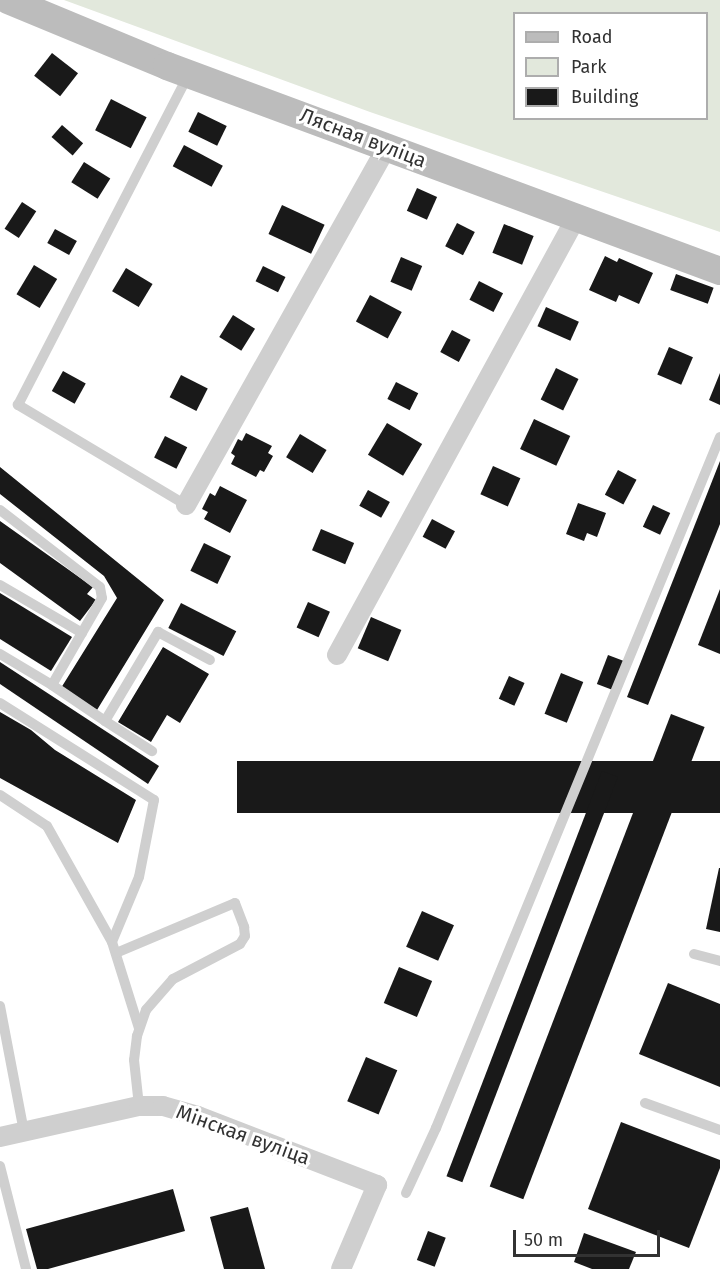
<!DOCTYPE html>
<html>
<head>
<meta charset="utf-8">
<style>
  body { margin:0 }
  #map { position:relative; width:720px; height:1269px; overflow:hidden; background:#fff; font-family:"Fira Sans",sans-serif }
  div>[style] { position:absolute }
  [style*='--x'] { left:calc(var(--x)*1px); top:calc(var(--y)*1px); width:calc(var(--w)*1px); rotate:calc(var(--a)*1deg) }
  .green>* { inset:0; background:#e2e8dc }
  .building>* { inset:0; background:#191919; transform-origin:0 0 }
  .lane>* { height:10px; margin:-5px; padding:0 5px; transform-origin:5px; border-radius:5px; background:#cfcfcf }
  .street>* { height:20px; margin:-10px; padding:0 10px; transform-origin:10px; border-radius:10px; background:#cfcfcf }
  .secondary>* { height:28px; margin:-14px; padding:0 14px; transform-origin:14px; border-radius:14px; background:#bcbcbc }
  span { translate:-50% -50%; white-space:nowrap; text-align:center; line-height:1.15; -webkit-text-stroke:6px #fff; paint-order:stroke }
  .street-label { font-size:20px; color:#323232 }
  .legend { position:absolute; left:513px; top:12px; width:195px; height:108px; box-sizing:border-box; background:#fff; border:2px solid #adadad; margin:0; padding:8px 10px; list-style:none; font-size:18px; color:#323232 }
  .legend li { display:flex; align-items:center; gap:12px; height:30px }
  .legend b { width:30px; border:2px solid #adadad }
  .scale { position:absolute; left:513px; top:1230px; width:147px; height:27px; box-sizing:border-box; border:3px solid #323232; border-top:0; padding-left:8px; font-size:18px; line-height:21px; white-space:nowrap; color:#323232; -webkit-text-stroke:4px #fff; paint-order:stroke }
</style>
</head>
<body>
<div id="map">
  <div class="green">
    <i style="clip-path:polygon(evenodd,64px 0,720px 0,720px 232px,370px 112px,64px 0,514px 14px,706px 14px,706px 118px,514px 118px,514px 14px)"></i>
  </div>
  <div class="building">
    <i style="left:52px;top:53px;width:33px;height:29px;rotate:38deg"></i>
    <i style="left:111px;top:99px;width:40px;height:35px;rotate:27deg"></i>
    <i style="left:198px;top:112px;width:32px;height:22px;rotate:26deg"></i>
    <i style="left:62px;top:125px;width:28px;height:16px;rotate:41deg"></i>
    <i style="left:184px;top:145px;width:44px;height:24px;rotate:28deg"></i>
    <i style="left:84px;top:162px;width:31px;height:24px;rotate:32deg"></i>
    <i style="left:417px;top:188px;width:22px;height:25px;rotate:24deg"></i>
    <i style="left:22px;top:202px;width:17px;height:32px;rotate:33deg"></i>
    <i style="left:282px;top:205px;width:47px;height:32px;rotate:25deg"></i>
    <i style="left:457px;top:223px;width:20px;height:26px;rotate:27deg"></i>
    <i style="left:504px;top:224px;width:32px;height:31px;rotate:22deg"></i>
    <i style="left:55px;top:229px;width:25px;height:16px;rotate:29deg"></i>
    <i style="clip-path:polygon(605px 256px,617px 262px,619px 258px,653px 273px,639px 304px,619px 295px,616px 302px,589px 290px)"></i>
    <i style="left:401px;top:257px;width:23px;height:27px;rotate:23deg"></i>
    <i style="left:34px;top:265px;width:27px;height:34px;rotate:31deg"></i>
    <i style="left:263px;top:266px;width:25px;height:17px;rotate:26deg"></i>
    <i style="left:126px;top:268px;width:31px;height:27px;rotate:31deg"></i>
    <i style="left:676px;top:274px;width:40px;height:17px;rotate:20deg"></i>
    <i style="left:479px;top:281px;width:27px;height:21px;rotate:27deg"></i>
    <i style="left:370px;top:295px;width:36px;height:30px;rotate:28deg"></i>
    <i style="left:546px;top:307px;width:36px;height:21px;rotate:24deg"></i>
    <i style="left:233px;top:315px;width:26px;height:26px;rotate:32deg"></i>
    <i style="left:452px;top:330px;width:21px;height:25px;rotate:28deg"></i>
    <i style="left:669px;top:347px;width:26px;height:30px;rotate:23deg"></i>
    <i style="left:556px;top:368px;width:25px;height:35px;rotate:26deg"></i>
    <i style="left:63px;top:371px;width:26px;height:23px;rotate:29deg"></i>
    <i style="clip-path:polygon(720px 373px,720px 405px,709px 400px)"></i>
    <i style="left:181px;top:375px;width:30px;height:25px;rotate:27deg"></i>
    <i style="left:396px;top:382px;width:25px;height:19px;rotate:27deg"></i>
    <i style="left:534px;top:419px;width:40px;height:33px;rotate:25deg"></i>
    <i style="left:387px;top:423px;width:41px;height:37px;rotate:31deg"></i>
    <i style="clip-path:polygon(246px 433px,272px 446px,268px 453px,273px 456px,264px 472px,260px 470px,256px 477px,231px 464px,235px 456px,231px 453px,238px 439px,242px 441px)"></i>
    <i style="left:300px;top:434px;width:31px;height:27px;rotate:31deg"></i>
    <i style="left:165px;top:436px;width:25px;height:24px;rotate:27deg"></i>
    <i style="clip-path:polygon(720px 461px,720px 524px,648px 705px,627px 697px)"></i>
    <i style="left:493px;top:466px;width:30px;height:31px;rotate:24deg"></i>
    <i style="clip-path:polygon(0 467px,164px 600px,97px 710px,61px 688px,117px 598px,104px 576px,0 494px)"></i>
    <i style="left:618px;top:470px;width:21px;height:28px;rotate:28deg"></i>
    <i style="clip-path:polygon(220px 486px,247px 500px,230px 533px,204px 519px,208px 512px,202px 509px,210px 493px,215px 496px)"></i>
    <i style="left:368px;top:490px;width:25px;height:18px;rotate:29deg"></i>
    <i style="clip-path:polygon(578px 503px,606px 513px,597px 537px,587px 533px,584px 541px,566px 534px)"></i>
    <i style="left:653px;top:505px;width:19px;height:24px;rotate:25deg"></i>
    <i style="left:432px;top:519px;width:26px;height:20px;rotate:28deg"></i>
    <i style="clip-path:polygon(0 521px,93px 587px,87px 594px,96px 600px,80px 621px,0 563px)"></i>
    <i style="left:321px;top:529px;width:36px;height:23px;rotate:23deg"></i>
    <i style="left:204px;top:543px;width:30px;height:31px;rotate:26deg"></i>
    <i style="clip-path:polygon(720px 589px,720px 654px,698px 645px)"></i>
    <i style="clip-path:polygon(0 593px,72px 637px,51px 671px,0 639px)"></i>
    <i style="left:308px;top:602px;width:24px;height:28px;rotate:24deg"></i>
    <i style="left:181px;top:603px;width:62px;height:28px;rotate:27deg"></i>
    <i style="left:371px;top:617px;width:33px;height:34px;rotate:23deg"></i>
    <i style="clip-path:polygon(163px 647px,209px 674px,180px 723px,167px 715px,151px 742px,118px 722px)"></i>
    <i style="left:608px;top:655px;width:17px;height:31px;rotate:21deg"></i>
    <i style="clip-path:polygon(0 662px,159px 766px,148px 784px,0 684px)"></i>
    <i style="left:561px;top:673px;width:24px;height:44px;rotate:22deg"></i>
    <i style="left:509px;top:676px;width:17px;height:25px;rotate:24deg"></i>
    <i style="clip-path:polygon(0 712px,31px 730px,55px 750px,136px 800px,118px 843px,0 778px)"></i>
    <i style="left:671px;top:714px;width:36px;height:506px;rotate:21deg"></i>
    <i style="left:720px;top:761px;width:52px;height:483px;rotate:90deg"></i>
    <i style="left:602px;top:771px;width:17px;height:434px;rotate:21deg"></i>
    <i style="clip-path:polygon(719px 868px,720px 868px,720px 932px,706px 929px)"></i>
    <i style="left:422px;top:911px;width:35px;height:39px;rotate:24deg"></i>
    <i style="left:399px;top:967px;width:36px;height:39px;rotate:23deg"></i>
    <i style="clip-path:polygon(668px 983px,720px 1004px,720px 1087px,639px 1054px)"></i>
    <i style="left:366px;top:1057px;width:34px;height:48px;rotate:23deg"></i>
    <i style="clip-path:polygon(621px 1122px,720px 1160px,720px 1168px,689px 1248px,588px 1209px)"></i>
    <i style="clip-path:polygon(173px 1189px,185px 1231px,48px 1269px,37px 1269px,26px 1229px)"></i>
    <i style="clip-path:polygon(248px 1207px,265px 1269px,224px 1269px,210px 1217px)"></i>
    <i style="left:428px;top:1231px;width:19px;height:31px;rotate:21deg"></i>
    <i style="clip-path:polygon(584px 1233px,636px 1252px,629px 1269px,592px 1269px,574px 1262px)"></i>
  </div>
  <div class="lane">
    <i style="--x:186;--y:505;--w:196;--a:-149.2"></i>
    <i style="--x:18;--y:405;--w:370;--a:-62.7"></i>
    <i style="--x:0;--y:510;--w:126;--a:37.6"></i>
    <i style="--x:100;--y:587;--w:11;--a:80"></i>
    <i style="--x:102;--y:598;--w:100;--a:119.9"></i>
    <i style="--x:52;--y:685;--w:61;--a:-149.2"></i>
    <i style="--x:0;--y:585;--w:95;--a:30.3"></i>
    <i style="--x:52;--y:685;--w:64;--a:34.2"></i>
    <i style="--x:105;--y:721;--w:104;--a:-59.2"></i>
    <i style="--x:158;--y:632;--w:59;--a:28.3"></i>
    <i style="--x:0;--y:703;--w:182;--a:32.2"></i>
    <i style="--x:154;--y:800;--w:78;--a:101"></i>
    <i style="--x:139;--y:877;--w:70;--a:112.6"></i>
    <i style="--x:105;--y:721;--w:56;--a:32.6"></i>
    <i style="--x:0;--y:795;--w:56;--a:33.4"></i>
    <i style="--x:47;--y:826;--w:133;--a:60.7"></i>
    <i style="--x:112;--y:942;--w:90;--a:72.6"></i>
    <i style="--x:116;--y:953;--w:129;--a:-22.8"></i>
    <i style="--x:235;--y:903;--w:26;--a:69"></i>
    <i style="--x:244;--y:927;--w:9;--a:84"></i>
    <i style="--x:245;--y:936;--w:9;--a:122"></i>
    <i style="--x:240;--y:944;--w:76;--a:152.4"></i>
    <i style="--x:173;--y:979;--w:41;--a:131.1"></i>
    <i style="--x:146;--y:1010;--w:28;--a:109"></i>
    <i style="--x:137;--y:1036;--w:24;--a:97"></i>
    <i style="--x:134;--y:1060;--w:46;--a:83.8"></i>
    <i style="--x:694;--y:954;--w:27;--a:15"></i>
    <i style="--x:0;--y:1006;--w:128;--a:79.2"></i>
    <i style="--x:645;--y:1103;--w:80;--a:19.8"></i>
    <i style="--x:0;--y:1166;--w:106;--a:75.8"></i>
    <i style="--x:406;--y:1193;--w:72;--a:-65.2"></i>
    <i style="--x:436;--y:1128;--w:747;--a:-67.66"></i>
  </div>
  <div class="street">
    <i style="--x:186;--y:505;--w:408;--a:-60.7"></i>
    <i style="--x:337;--y:655;--w:500;--a:-61.33"></i>
    <i style="--x:0;--y:1137;--w:142;--a:-12.6"></i>
    <i style="--x:139;--y:1106;--w:24;--a:0"></i>
    <i style="--x:163;--y:1106;--w:36;--a:16"></i>
    <i style="--x:198;--y:1116;--w:192;--a:21.1"></i>
    <i style="--x:377;--y:1185;--w:91;--a:113.2"></i>
  </div>
  <div class="secondary">
    <i style="--x:8;--y:0;--w:172;--a:22.5"></i>
    <i style="--x:167;--y:66;--w:590;--a:20.34"></i>
  </div>
  <div class="street-label">
    <span style="left:363px;top:138px;rotate:21deg">Лясная вуліца</span>
    <span style="left:243px;top:1135px;rotate:20deg">Мінская вуліца</span>
  </div>
  <ul class="legend">
  <li><b style="height:8px;background:#bcbcbc"></b>Road</li>
  <li><b style="height:16px;background:#e2e8dc"></b>Park</li>
  <li><b style="height:16px;background:#191919"></b>Building</li>
  </ul>
  <div class="scale">50 m</div>
</div>
</body>
</html>
